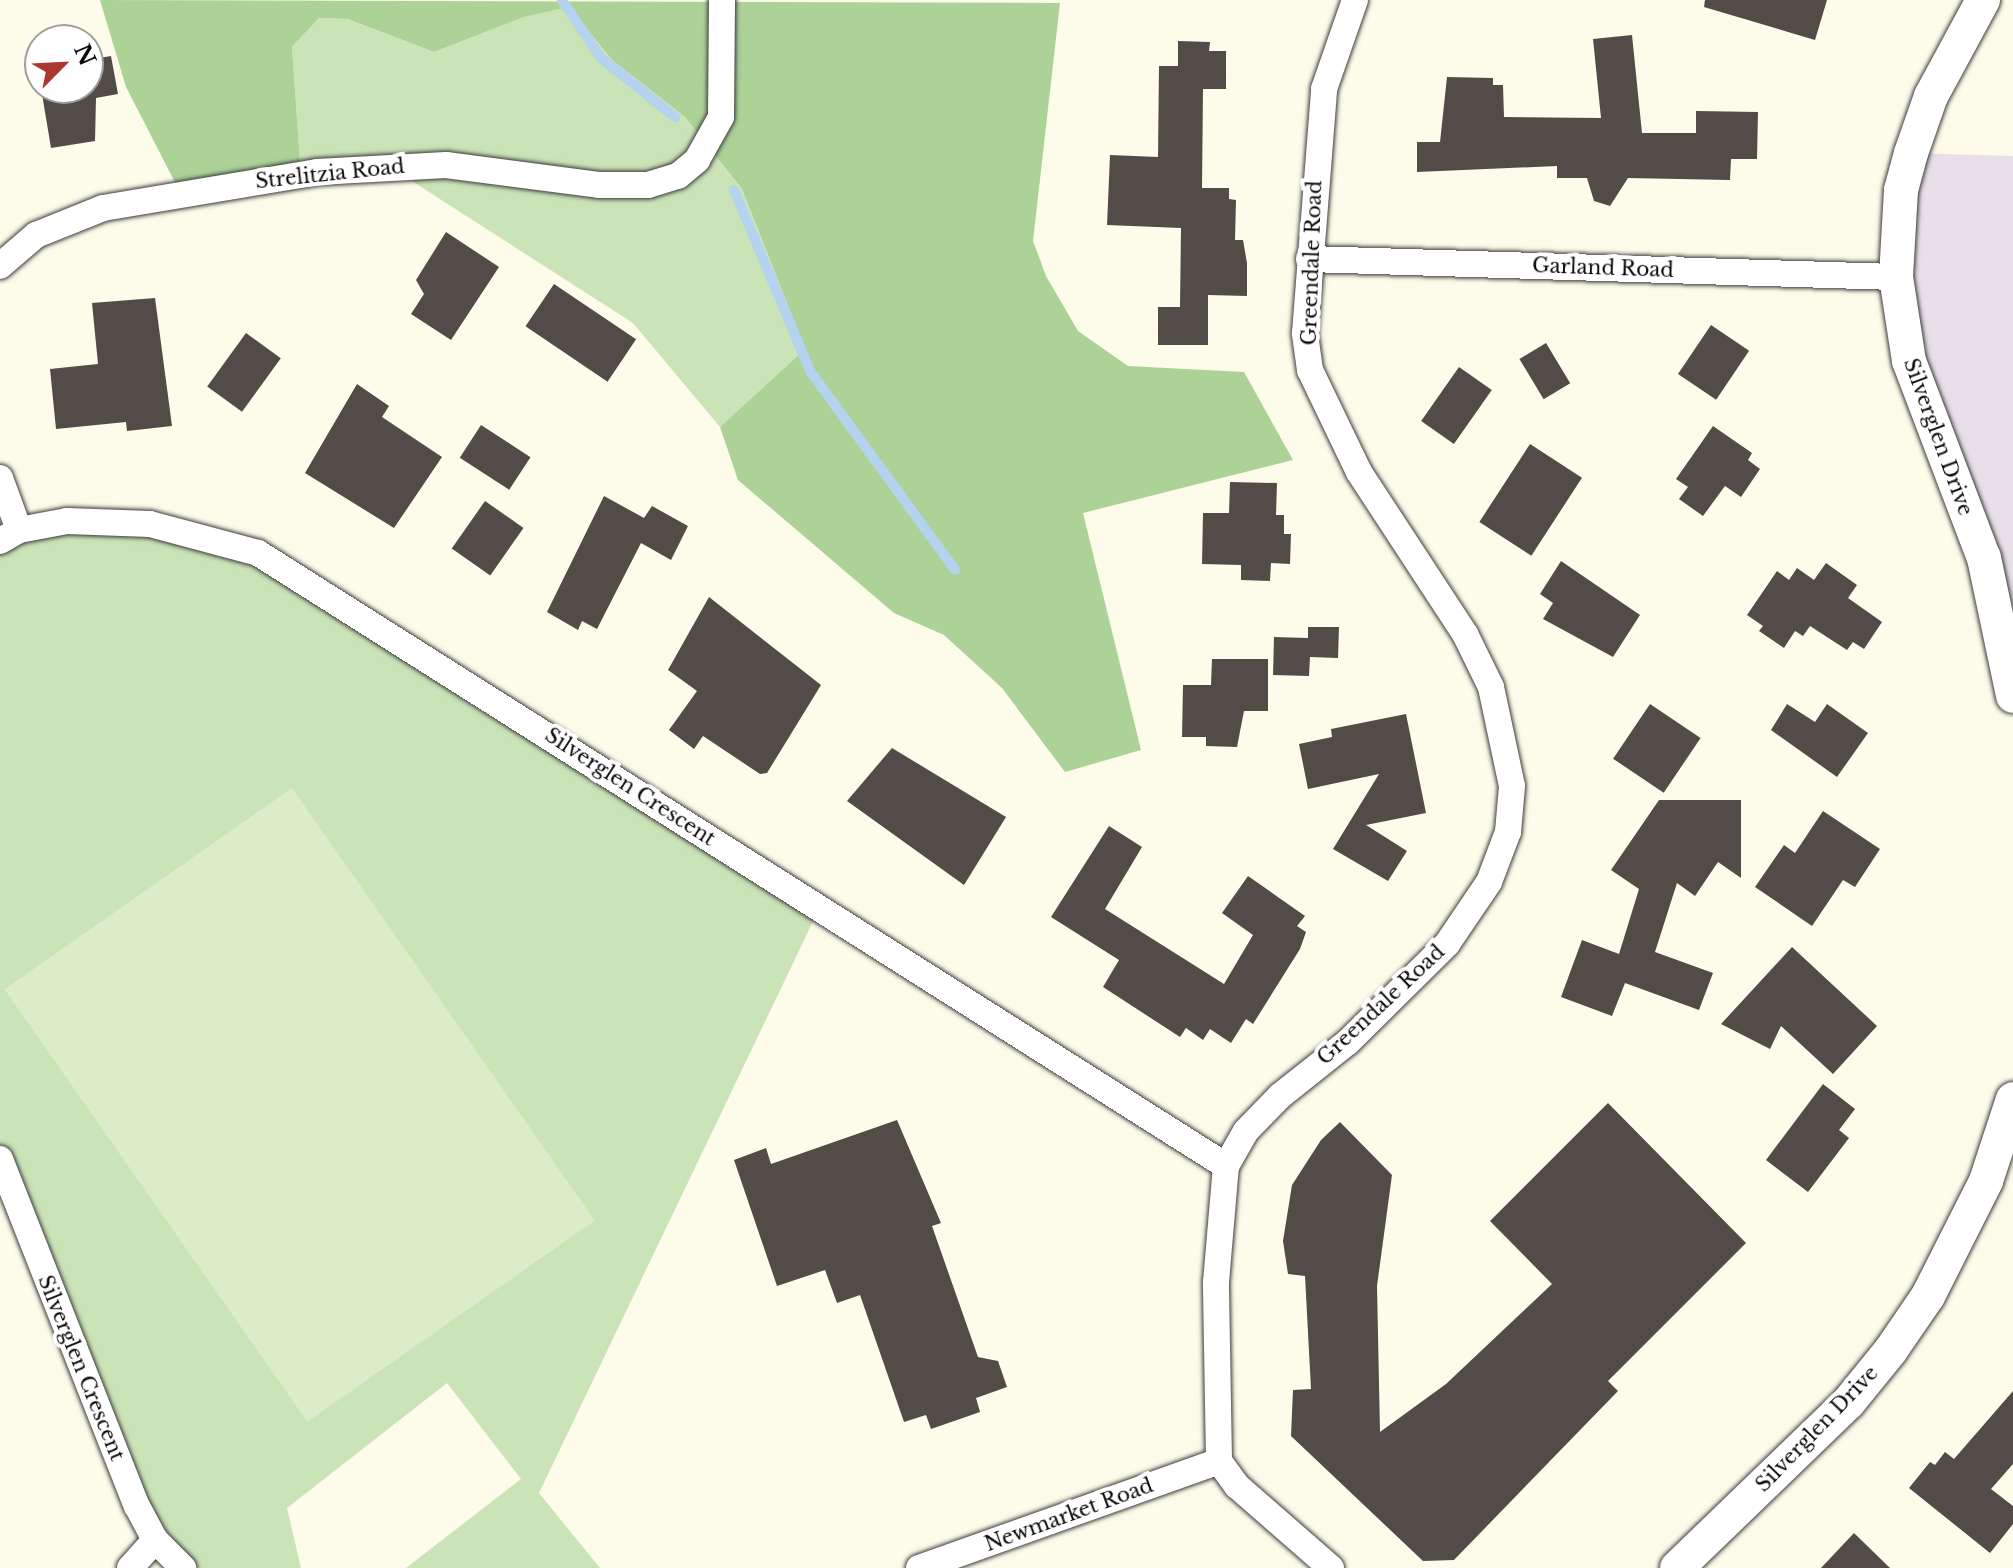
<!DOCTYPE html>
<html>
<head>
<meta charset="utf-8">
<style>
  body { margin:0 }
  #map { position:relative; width:2013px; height:1568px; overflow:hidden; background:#fdfbe9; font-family:"Libre Baskerville",serif }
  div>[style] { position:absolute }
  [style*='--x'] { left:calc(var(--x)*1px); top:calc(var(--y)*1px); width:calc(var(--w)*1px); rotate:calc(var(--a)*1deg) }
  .industrial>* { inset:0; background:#e8dfe8 }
  .green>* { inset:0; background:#cae3b7 }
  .forest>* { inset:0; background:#add298 }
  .pitch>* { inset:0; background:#dcebc8; transform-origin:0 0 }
  .stream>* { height:10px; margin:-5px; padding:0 5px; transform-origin:5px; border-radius:5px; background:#b3d3ef }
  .building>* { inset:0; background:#514c48; transform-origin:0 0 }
  .roads { filter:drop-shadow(0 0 2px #3d3d3d) drop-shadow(0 0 2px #3d3d3d) }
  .minor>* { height:26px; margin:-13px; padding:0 13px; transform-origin:13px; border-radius:13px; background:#fff }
  .tertiary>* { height:34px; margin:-17px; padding:0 17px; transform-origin:17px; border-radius:17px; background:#fff }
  span { translate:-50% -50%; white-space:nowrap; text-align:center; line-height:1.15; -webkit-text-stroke:8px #fff; paint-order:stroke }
  .street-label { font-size:20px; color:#0a0a0a }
  .north { position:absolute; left:24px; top:24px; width:80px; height:80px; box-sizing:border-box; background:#fff; border:2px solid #9d9d9d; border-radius:50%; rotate:66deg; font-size:22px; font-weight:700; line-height:32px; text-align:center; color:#0a0a0a }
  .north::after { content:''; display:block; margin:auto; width:28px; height:36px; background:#aa3732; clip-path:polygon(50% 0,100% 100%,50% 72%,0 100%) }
</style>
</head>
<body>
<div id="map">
  <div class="industrial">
    <i style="clip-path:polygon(1909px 153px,2013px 156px,2013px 643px,1908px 361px)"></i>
  </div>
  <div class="green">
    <i style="clip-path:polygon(569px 7px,612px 60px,685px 117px,742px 189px,805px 349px,720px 427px,633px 323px,390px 167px,301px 176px,292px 47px,319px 18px,346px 19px,434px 52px,524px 17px)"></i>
    <i style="clip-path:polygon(46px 522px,237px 543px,819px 909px,539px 1493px,600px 1568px,406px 1568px,521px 1479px,447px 1383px,287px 1508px,301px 1568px,180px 1568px,173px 1561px,0 1164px,0 540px)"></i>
  </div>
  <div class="forest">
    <i style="clip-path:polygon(100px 0,1060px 3px,1033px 241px,1046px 276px,1078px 331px,1128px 366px,1244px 372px,1293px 460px,1083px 513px,1141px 750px,1065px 772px,1002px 688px,944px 635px,894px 613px,738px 480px,720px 427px,805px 349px,742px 189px,685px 117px,612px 60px,569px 7px,524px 17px,434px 52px,347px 19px,319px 18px,292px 47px,301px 176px,181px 194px,126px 87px)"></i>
  </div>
  <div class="pitch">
    <i style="left:292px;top:788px;width:528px;height:351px;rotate:55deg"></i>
  </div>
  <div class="stream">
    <i style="--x:562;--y:0;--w:70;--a:56.1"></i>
    <i style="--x:601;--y:58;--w:95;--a:38.6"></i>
    <i style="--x:734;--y:190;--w:196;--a:67.2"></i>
    <i style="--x:810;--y:371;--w:246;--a:53.9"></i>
  </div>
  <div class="building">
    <i style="clip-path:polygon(1705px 0,1827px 0,1815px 40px,1704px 7px)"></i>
    <i style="clip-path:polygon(1632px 35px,1642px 133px,1696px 133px,1696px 111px,1758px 112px,1757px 159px,1731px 159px,1730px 180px,1628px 178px,1610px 206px,1594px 201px,1587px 178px,1557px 178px,1557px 166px,1417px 172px,1417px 142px,1440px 142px,1447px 77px,1493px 78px,1493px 85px,1503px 85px,1504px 117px,1601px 118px,1593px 39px)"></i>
    <i style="clip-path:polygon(1178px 41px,1210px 42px,1209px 51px,1226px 51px,1226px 89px,1203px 89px,1202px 188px,1229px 188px,1229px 199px,1236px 200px,1235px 240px,1243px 240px,1247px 263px,1247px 296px,1208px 295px,1208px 345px,1158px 345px,1158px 307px,1180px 307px,1181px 228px,1107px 225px,1110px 155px,1158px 157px,1159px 66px,1178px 66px)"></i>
    <i style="clip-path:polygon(111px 56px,118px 94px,96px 98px,95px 141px,51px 148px,41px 88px,88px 88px,88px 60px)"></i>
    <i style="clip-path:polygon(446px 232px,499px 267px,451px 340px,411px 314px,424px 294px,416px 280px)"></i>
    <i style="left:554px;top:284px;width:99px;height:51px;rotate:34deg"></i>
    <i style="clip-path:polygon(155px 298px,172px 426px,127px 431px,126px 422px,56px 429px,50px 369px,98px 364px,92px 303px)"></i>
    <i style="left:1711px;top:325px;width:46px;height:59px;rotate:34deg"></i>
    <i style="left:246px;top:333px;width:43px;height:66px;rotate:36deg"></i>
    <i style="left:1546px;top:343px;width:47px;height:31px;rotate:59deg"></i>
    <i style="left:1459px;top:367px;width:40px;height:66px;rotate:35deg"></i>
    <i style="clip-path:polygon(357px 384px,389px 406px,382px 417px,442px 457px,394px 528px,305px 473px)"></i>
    <i style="left:481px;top:425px;width:59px;height:39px;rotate:33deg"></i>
    <i style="clip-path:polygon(1713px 426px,1752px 453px,1748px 460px,1760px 469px,1741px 497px,1725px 486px,1703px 516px,1679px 499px,1688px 487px,1676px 479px)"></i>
    <i style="left:1530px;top:444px;width:62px;height:93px;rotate:33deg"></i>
    <i style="clip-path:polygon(1230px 482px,1277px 483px,1276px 515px,1284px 515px,1284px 534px,1291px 534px,1290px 564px,1271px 563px,1270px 581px,1241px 580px,1241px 565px,1202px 564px,1203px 513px,1229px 513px)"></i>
    <i style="clip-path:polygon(604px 496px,644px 518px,652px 506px,688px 526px,671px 560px,641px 543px,597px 629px,582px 621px,578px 630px,547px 612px)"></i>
    <i style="left:485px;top:501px;width:47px;height:58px;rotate:35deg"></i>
    <i style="clip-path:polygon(1561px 561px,1640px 615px,1613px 657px,1543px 619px,1553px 603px,1540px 594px)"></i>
    <i style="clip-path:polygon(1826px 563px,1857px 585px,1848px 598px,1882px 622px,1864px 649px,1853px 642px,1847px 650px,1810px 626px,1803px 636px,1795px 631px,1784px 648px,1759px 631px,1763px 626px,1747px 615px,1777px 571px,1789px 580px,1797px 568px,1814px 580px)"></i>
    <i style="clip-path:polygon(709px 597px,821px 685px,767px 773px,760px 774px,703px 736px,694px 749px,669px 730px,697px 691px,668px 670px)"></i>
    <i style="clip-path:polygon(1308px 627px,1339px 627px,1338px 658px,1310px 657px,1309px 676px,1273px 675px,1274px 637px,1308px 638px)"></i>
    <i style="clip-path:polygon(1212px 659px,1268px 659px,1268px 711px,1244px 711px,1237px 747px,1206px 746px,1206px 737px,1182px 737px,1183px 685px,1211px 685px)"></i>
    <i style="left:1650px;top:704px;width:61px;height:66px;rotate:34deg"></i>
    <i style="clip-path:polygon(1787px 704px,1815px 722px,1827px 704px,1868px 733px,1837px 777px,1771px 730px)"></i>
    <i style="clip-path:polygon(1406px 714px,1426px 813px,1366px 825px,1407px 851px,1388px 881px,1333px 849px,1379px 774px,1308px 789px,1299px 744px,1332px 737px,1331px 729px)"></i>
    <i style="clip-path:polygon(892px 748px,1006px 817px,964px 885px,847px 801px)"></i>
    <i style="clip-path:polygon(1659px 800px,1741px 800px,1741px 878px,1718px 862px,1695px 896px,1677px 883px,1655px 952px,1713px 973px,1699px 1010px,1625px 983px,1612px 1016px,1561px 997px,1582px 940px,1619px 954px,1639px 889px,1611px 870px)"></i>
    <i style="clip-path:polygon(1823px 811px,1880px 849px,1855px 887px,1843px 880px,1812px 926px,1755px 887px,1784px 845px,1795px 853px)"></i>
    <i style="clip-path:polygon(1109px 826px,1142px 847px,1105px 909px,1224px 984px,1253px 935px,1222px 913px,1248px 876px,1305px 916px,1297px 926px,1306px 932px,1300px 949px,1253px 1024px,1246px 1019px,1231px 1043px,1210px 1029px,1203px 1040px,1186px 1028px,1180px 1037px,1103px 987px,1119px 960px,1051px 917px)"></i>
    <i style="clip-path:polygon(1792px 947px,1877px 1026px,1833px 1074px,1781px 1026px,1770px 1049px,1721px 1024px)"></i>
    <i style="clip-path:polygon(1823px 1084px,1855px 1109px,1839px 1130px,1849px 1138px,1808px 1192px,1766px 1160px)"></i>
    <i style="clip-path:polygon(1608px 1103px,1746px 1243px,1608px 1381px,1618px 1391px,1454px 1560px,1423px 1561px,1291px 1436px,1293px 1390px,1311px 1389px,1305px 1276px,1288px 1274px,1283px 1241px,1292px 1185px,1321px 1140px,1340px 1122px,1392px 1175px,1377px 1286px,1380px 1432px,1446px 1384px,1552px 1284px,1490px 1221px)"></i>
    <i style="clip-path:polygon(897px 1120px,941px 1223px,932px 1226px,978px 1357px,998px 1361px,1007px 1387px,976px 1398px,980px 1412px,931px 1429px,926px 1415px,904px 1422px,860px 1295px,837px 1303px,825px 1270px,777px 1286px,734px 1160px,766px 1148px,771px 1164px)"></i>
    <i style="clip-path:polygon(2013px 1391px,2013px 1464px,1991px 1489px,2013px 1506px,2013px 1524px,1990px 1553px,1909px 1488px,1930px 1462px,1935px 1465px,1945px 1452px,1954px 1459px)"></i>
    <i style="clip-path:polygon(1854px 1533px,1890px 1568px,1821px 1568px)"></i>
  </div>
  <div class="roads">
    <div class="minor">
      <i style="--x:1309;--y:259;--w:587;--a:1.76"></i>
      <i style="--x:0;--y:266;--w:48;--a:-40.7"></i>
      <i style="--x:36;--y:235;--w:72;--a:-21.9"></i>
      <i style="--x:103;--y:208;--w:217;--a:-9.5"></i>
      <i style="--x:317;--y:172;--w:129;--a:-3.1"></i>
      <i style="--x:446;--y:165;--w:154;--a:7.4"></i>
      <i style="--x:599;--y:185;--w:49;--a:0"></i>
      <i style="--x:648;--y:185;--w:31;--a:-17"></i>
      <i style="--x:678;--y:176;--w:25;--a:-40"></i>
      <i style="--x:697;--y:160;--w:49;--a:-60.8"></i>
      <i style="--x:721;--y:117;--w:117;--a:-89.5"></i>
      <i style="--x:0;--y:478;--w:55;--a:69.9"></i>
      <i style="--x:0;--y:541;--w:22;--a:-30"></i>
      <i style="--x:19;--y:530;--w:49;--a:-10.6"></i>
      <i style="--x:67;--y:521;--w:83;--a:2.1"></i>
      <i style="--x:150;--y:524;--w:112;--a:15"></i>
      <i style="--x:258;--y:553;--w:1146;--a:32.34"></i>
      <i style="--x:0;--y:1159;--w:373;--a:68.5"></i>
      <i style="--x:137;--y:1506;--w:38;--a:62"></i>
      <i style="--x:155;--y:1540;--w:40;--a:45"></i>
      <i style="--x:130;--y:1568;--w:38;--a:-48"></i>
      <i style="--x:919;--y:1568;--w:319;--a:-19.6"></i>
      <i style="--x:1331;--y:1568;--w:125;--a:-138.9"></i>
      <i style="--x:1237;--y:1486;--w:31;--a:-126"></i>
      <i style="--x:1219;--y:1461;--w:179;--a:-91"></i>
      <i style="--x:1216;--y:1282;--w:116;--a:-85.1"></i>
      <i style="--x:1226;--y:1166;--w:40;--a:-60.3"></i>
      <i style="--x:1246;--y:1131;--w:49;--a:-45.8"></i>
      <i style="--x:1280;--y:1096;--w:87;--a:-38.5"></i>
      <i style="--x:1348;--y:1042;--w:139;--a:-44.7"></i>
      <i style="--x:1447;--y:944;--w:75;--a:-55.9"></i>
      <i style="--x:1489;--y:882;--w:53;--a:-69.2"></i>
      <i style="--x:1508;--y:832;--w:46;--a:-85"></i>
      <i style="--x:1512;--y:786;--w:101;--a:-102"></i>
      <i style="--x:1491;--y:687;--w:59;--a:-116.1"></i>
      <i style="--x:1465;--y:634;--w:194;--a:-123.2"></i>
      <i style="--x:1359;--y:472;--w:113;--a:-115.7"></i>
      <i style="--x:1310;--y:370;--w:37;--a:-98"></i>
      <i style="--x:1305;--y:333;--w:245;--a:-85.5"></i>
      <i style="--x:1324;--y:89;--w:94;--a:-70.8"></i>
    </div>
    <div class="tertiary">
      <i style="--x:1983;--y:0;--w:109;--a:118.4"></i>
      <i style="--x:1931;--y:96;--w:60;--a:109.3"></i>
      <i style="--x:1911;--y:153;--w:38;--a:105"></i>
      <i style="--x:1901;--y:190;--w:87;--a:93.3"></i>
      <i style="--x:1896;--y:277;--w:85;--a:81.2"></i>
      <i style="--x:1909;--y:361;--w:211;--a:69.2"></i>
      <i style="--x:1984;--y:558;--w:141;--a:78.1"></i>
      <i style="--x:1677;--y:1568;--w:238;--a:-44"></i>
      <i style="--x:1848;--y:1403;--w:68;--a:-50.9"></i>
      <i style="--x:1891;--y:1350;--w:65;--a:-55.6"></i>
      <i style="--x:1928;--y:1296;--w:129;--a:-63.2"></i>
      <i style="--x:1986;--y:1181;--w:86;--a:-71.8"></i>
    </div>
  </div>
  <div class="street-label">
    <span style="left:330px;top:174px;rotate:-6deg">Strelitzia Road</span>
    <span style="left:1312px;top:263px;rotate:-88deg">Greendale Road</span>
    <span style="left:1603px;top:268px;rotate:2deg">Garland Road</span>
    <span style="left:1938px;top:437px;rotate:70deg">Silverglen Drive</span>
    <span style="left:630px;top:787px;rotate:33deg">Silverglen Crescent</span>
    <span style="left:1381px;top:1005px;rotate:-43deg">Greendale Road</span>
    <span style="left:81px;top:1368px;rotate:68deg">Silverglen Crescent</span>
    <span style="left:1817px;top:1429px;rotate:-46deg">Silverglen Drive</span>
    <span style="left:1069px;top:1515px;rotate:-20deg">Newmarket Road</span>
  </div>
  <div class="north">N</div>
</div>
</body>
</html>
